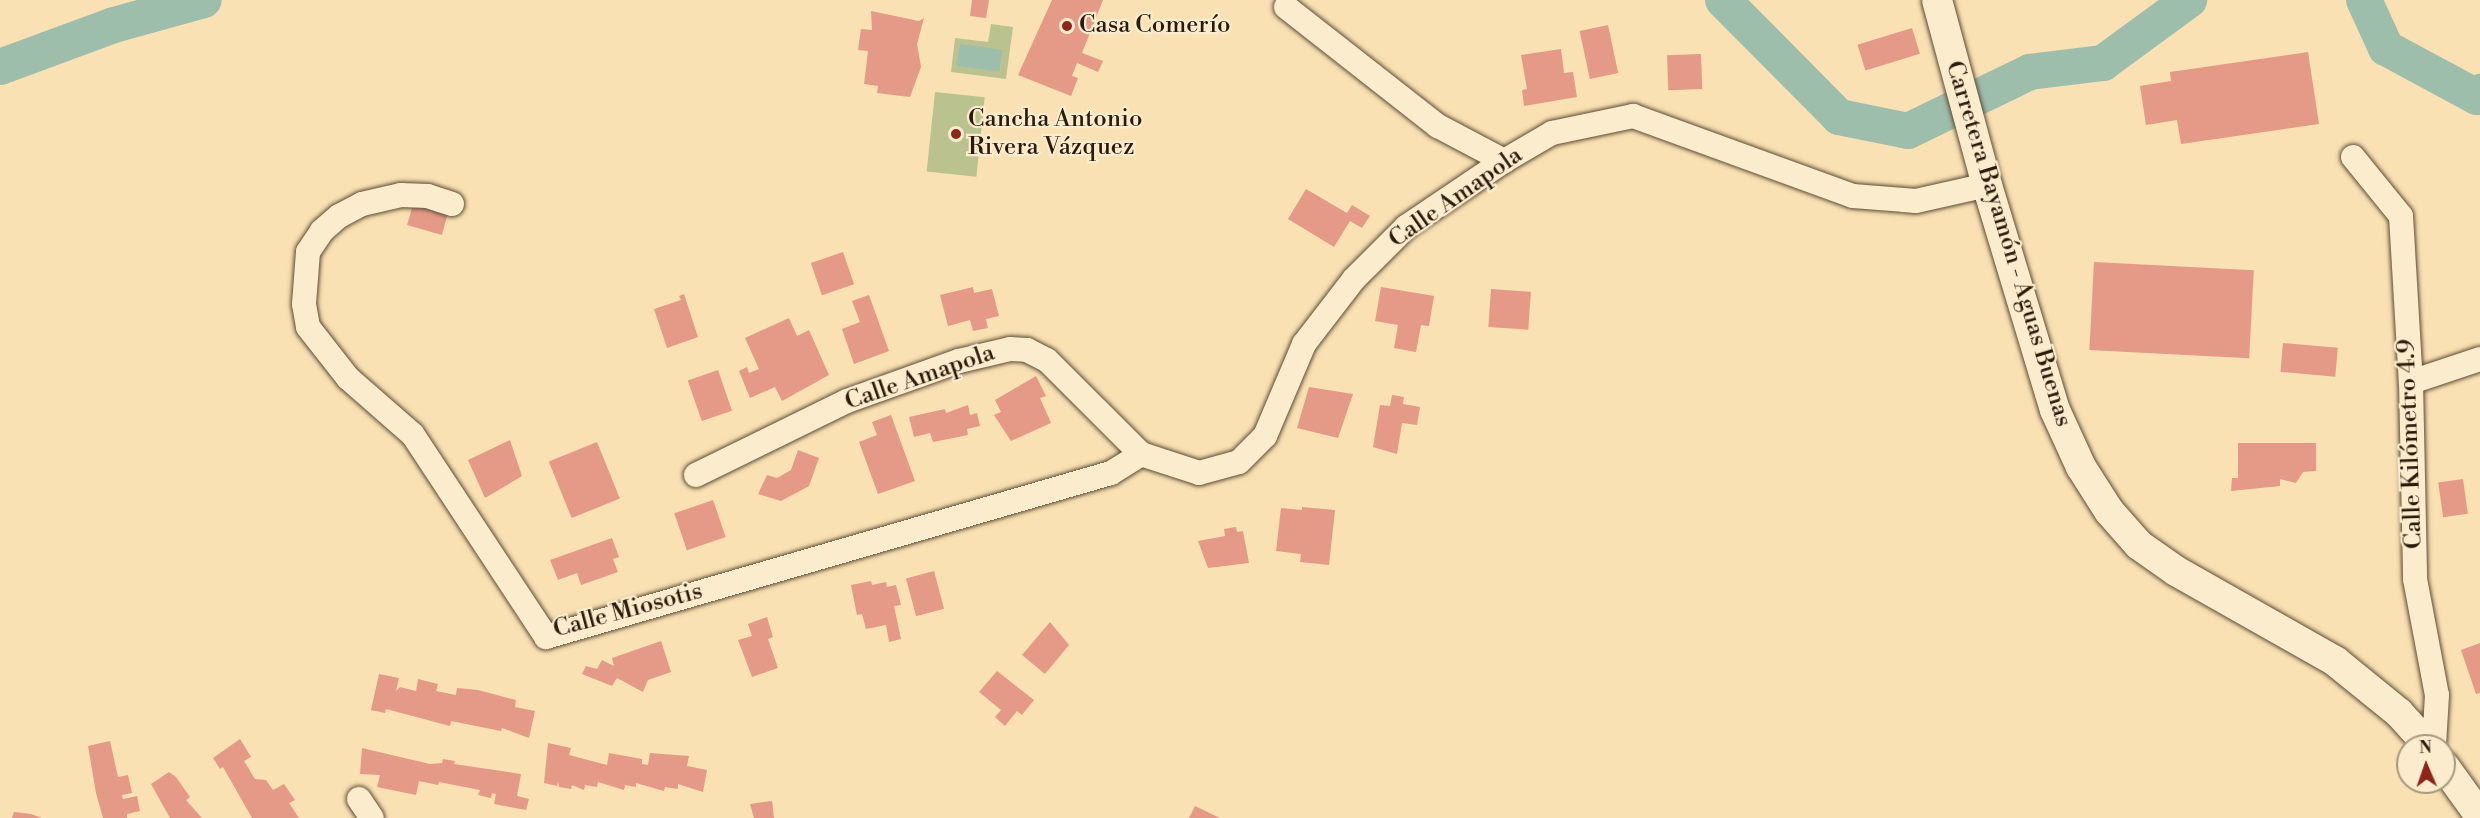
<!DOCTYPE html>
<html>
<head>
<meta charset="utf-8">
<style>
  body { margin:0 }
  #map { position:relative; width:2480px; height:818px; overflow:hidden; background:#f9e1b3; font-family:"Libre Bodoni",serif }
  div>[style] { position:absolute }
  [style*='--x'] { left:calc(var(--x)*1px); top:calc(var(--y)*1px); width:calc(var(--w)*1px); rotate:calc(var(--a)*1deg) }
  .green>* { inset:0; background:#bac38f; transform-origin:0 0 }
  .water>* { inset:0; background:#9ebeac; transform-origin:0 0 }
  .river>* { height:36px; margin:-18px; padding:0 18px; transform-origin:18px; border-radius:18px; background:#9ebeac }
  .building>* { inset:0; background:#e49a86; transform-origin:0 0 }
  .roads { filter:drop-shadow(0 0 2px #5e4c34) drop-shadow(0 0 2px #5e4c34) }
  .minor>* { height:24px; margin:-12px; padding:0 12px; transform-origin:12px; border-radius:12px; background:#fbecce }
  .tertiary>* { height:30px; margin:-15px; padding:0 15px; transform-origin:15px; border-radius:15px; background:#fbecce }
  .dots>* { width:16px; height:16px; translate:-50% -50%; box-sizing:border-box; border:3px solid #fbecce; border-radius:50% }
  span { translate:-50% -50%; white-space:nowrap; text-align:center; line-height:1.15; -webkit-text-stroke:4.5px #fbecce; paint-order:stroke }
  .poi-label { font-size:24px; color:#2a1a0a }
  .left { translate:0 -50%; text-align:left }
  .street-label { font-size:24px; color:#2a1a0a }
  .north { position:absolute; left:2396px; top:734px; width:60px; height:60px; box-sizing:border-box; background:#fbecce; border:2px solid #a79880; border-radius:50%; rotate:358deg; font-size:16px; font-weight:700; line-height:24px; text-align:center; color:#2a1a0a }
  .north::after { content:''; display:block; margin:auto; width:21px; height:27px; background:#8f2418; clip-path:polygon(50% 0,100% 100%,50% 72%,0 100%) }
</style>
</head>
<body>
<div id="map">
  <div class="green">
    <i style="clip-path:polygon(991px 24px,1013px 27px,1006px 79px,951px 72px,955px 38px,988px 42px)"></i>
    <i style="left:935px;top:92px;width:50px;height:80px;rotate:6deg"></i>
  </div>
  <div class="water">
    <i style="left:960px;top:44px;width:43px;height:22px;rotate:8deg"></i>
  </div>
  <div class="river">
    <i style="--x:1723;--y:0;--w:165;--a:45.2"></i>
    <i style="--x:1839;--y:117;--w:70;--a:11.5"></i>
    <i style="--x:1908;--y:131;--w:136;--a:-25.8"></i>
    <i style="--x:2030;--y:72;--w:74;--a:-7"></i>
    <i style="--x:2103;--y:63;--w:107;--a:-36.2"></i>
    <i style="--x:2364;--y:0;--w:53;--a:65.4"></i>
    <i style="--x:2386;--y:48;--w:103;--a:28.3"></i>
    <i style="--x:2477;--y:97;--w:6;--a:-59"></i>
    <i style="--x:0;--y:67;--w:121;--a:-20.2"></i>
    <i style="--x:114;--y:25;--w:93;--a:-15.5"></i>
  </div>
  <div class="building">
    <i style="clip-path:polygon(972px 0,989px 0,986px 18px,970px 16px)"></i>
    <i style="clip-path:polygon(1052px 0,1103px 0,1082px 53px,1103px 61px,1098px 72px,1077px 63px,1072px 76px,1078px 78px,1071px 96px,1018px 75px)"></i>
    <i style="clip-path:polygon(871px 11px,919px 21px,924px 18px,917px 44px,921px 67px,910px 97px,877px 93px,878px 86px,864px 84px,868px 51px,858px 50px,861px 29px,872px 30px)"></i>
    <i style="left:1608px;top:25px;width:49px;height:29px;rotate:78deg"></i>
    <i style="left:1912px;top:28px;width:27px;height:57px;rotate:73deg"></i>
    <i style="clip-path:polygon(1561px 49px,1564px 73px,1573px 72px,1577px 97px,1524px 106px,1522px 90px,1527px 89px,1521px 55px)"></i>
    <i style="clip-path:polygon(2308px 52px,2319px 124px,2181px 144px,2177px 120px,2146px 125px,2140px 86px,2171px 81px,2170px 72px)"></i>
    <i style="left:1701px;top:54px;width:35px;height:34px;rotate:88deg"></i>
    <i style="clip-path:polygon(1306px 189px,1347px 213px,1352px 205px,1370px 216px,1362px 228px,1350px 221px,1334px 247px,1288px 219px)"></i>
    <i style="left:414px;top:201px;width:36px;height:25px;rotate:16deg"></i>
    <i style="left:843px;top:252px;width:34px;height:34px;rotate:71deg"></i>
    <i style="left:2094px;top:262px;width:160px;height:88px;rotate:3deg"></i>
    <i style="clip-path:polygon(973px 287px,974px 293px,992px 289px,999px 316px,986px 319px,988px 328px,973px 331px,970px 320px,948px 326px,940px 295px)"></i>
    <i style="clip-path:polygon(1381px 287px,1434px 296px,1429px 326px,1421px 325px,1416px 352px,1394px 348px,1398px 325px,1375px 321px)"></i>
    <i style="left:1491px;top:289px;width:40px;height:38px;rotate:4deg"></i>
    <i style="clip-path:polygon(684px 294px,698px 337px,667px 348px,654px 309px,681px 300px,679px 296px)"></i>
    <i style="clip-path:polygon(869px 295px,889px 351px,854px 364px,842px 329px,860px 322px,852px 301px)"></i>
    <i style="clip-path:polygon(789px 318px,797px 336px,809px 330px,829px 375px,782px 401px,775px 387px,750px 398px,739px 371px,747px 367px,749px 373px,759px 369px,745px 338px)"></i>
    <i style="left:2283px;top:343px;width:55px;height:29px;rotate:5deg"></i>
    <i style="left:718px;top:370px;width:43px;height:32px;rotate:71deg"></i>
    <i style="clip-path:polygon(1036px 376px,1046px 396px,1040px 398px,1051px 423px,1011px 441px,994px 415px,1001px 412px,995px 400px)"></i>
    <i style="clip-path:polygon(1309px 387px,1353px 394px,1338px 438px,1297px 428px)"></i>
    <i style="clip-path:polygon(1392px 395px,1404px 397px,1403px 404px,1420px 407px,1417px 425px,1402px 423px,1397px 454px,1373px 447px,1380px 405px,1390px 406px)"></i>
    <i style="clip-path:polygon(968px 405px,970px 415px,977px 413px,980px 426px,967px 429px,968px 435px,933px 442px,930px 433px,914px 437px,909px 417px,945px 409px,946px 413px)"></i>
    <i style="clip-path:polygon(891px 415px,915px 481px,878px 494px,859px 442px,877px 435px,872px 422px)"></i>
    <i style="clip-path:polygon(510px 440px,522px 476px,485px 498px,468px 460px)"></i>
    <i style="left:597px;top:442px;width:61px;height:52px;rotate:68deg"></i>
    <i style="clip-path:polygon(2238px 443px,2316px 443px,2316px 471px,2303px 472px,2296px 483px,2280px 479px,2280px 486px,2231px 491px,2232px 478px,2238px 478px)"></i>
    <i style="clip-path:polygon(798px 450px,819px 458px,809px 486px,781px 501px,758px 494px,767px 475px,777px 478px,791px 470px)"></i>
    <i style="left:2463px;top:479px;width:35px;height:25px;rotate:82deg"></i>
    <i style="left:713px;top:500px;width:39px;height:41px;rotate:71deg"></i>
    <i style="clip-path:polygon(1302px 507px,1335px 510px,1329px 565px,1300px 562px,1301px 554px,1276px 551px,1281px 508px,1302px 510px)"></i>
    <i style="clip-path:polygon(1236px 527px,1237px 532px,1243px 531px,1249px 563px,1208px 568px,1198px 541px,1225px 536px,1224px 529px)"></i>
    <i style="clip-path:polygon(612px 538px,619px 557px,613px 559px,618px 572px,581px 585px,577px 573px,558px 580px,550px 560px)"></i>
    <i style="left:934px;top:571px;width:39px;height:29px;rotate:75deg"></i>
    <i style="clip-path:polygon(871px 581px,872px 585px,886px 582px,887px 587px,896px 585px,901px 605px,894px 606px,901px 639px,889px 642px,886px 625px,866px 629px,862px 614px,857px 615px,851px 585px)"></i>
    <i style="clip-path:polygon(767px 617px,773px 637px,768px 639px,778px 668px,752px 677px,738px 640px,752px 636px,748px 624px)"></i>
    <i style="clip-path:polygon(1050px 622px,1069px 645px,1045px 674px,1022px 655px)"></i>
    <i style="clip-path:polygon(661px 641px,671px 672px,648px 680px,643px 692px,617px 678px,612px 686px,582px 674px,586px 666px,597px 669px,602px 660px,614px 666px,612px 658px)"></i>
    <i style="clip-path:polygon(2480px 643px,2480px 693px,2476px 694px,2461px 650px)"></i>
    <i style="clip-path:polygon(997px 671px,1034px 700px,1022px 715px,1017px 711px,1005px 726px,995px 717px,1001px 710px,979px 692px)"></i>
    <i style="clip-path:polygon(379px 674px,399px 678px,396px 691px,400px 687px,416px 691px,418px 679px,438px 684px,436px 691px,456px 695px,457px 688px,478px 690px,516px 700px,515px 707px,535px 711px,529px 738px,502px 728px,501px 731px,451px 721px,450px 726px,386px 709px,385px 713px,371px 710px)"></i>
    <i style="clip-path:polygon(240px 739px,251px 757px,244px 761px,255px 779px,266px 780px,273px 790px,284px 784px,295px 800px,289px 803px,299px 818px,252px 818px,223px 767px,220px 769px,213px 758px)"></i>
    <i style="clip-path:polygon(110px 741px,118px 777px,128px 775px,132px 793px,122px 795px,123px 799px,137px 796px,140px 811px,127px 814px,127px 818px,103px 818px,96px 793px,88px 746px)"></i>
    <i style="clip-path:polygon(548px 743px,571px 748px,569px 755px,607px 765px,609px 753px,642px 759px,642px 764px,648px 765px,650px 753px,689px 756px,687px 766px,707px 770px,703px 792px,678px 784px,678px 789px,665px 787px,664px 791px,636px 783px,636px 787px,625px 785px,624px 790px,598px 782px,597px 787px,585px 785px,584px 790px,572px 785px,571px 789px,559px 787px,558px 782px,557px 786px,544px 783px)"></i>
    <i style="clip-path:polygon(362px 748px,430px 764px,442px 763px,443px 759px,455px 761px,454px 764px,521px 774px,517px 796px,529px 799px,526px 810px,494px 804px,496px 794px,492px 793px,491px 798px,478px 795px,480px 790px,439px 782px,438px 785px,419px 781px,416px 795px,377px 787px,380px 775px,360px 774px)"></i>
    <i style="clip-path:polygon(169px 772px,176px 777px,190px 797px,186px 800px,202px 818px,170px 818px,151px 784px)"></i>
    <i style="clip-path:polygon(772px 801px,774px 818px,754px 818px,750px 804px)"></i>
    <i style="clip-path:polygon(1195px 806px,1220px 818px,1189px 818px)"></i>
    <i style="clip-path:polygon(14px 812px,31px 814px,42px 818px,12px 818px)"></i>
  </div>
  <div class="roads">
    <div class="minor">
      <i style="--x:1286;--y:7;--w:193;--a:38.1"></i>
      <i style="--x:1438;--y:126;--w:75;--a:27.9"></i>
      <i style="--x:2353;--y:157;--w:76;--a:50.9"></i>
      <i style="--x:2401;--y:216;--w:166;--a:86.6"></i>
      <i style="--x:2411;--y:382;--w:197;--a:88.8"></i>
      <i style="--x:2415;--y:579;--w:118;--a:79.3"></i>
      <i style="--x:2437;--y:695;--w:51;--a:93.4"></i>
      <i style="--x:452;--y:204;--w:25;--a:-162"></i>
      <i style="--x:428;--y:196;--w:27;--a:-178"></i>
      <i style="--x:401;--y:195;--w:40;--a:167"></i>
      <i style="--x:362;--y:204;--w:26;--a:152"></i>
      <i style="--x:339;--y:216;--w:23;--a:139"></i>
      <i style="--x:322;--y:231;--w:25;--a:124"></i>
      <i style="--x:308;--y:252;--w:52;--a:94.4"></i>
      <i style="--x:304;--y:304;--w:23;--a:80"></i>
      <i style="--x:308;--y:327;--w:65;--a:51.9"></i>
      <i style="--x:348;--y:378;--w:86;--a:41.2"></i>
      <i style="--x:413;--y:435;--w:242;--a:56.6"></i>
      <i style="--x:546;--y:637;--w:588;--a:-16.19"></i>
      <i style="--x:1111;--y:473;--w:36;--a:-32"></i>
      <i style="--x:2411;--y:382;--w:73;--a:-18.4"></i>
      <i style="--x:696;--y:475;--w:168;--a:-26.1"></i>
      <i style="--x:847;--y:401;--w:119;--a:-19.7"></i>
      <i style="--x:959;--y:361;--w:52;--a:-13.2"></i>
      <i style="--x:1010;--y:349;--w:17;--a:3"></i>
      <i style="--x:1027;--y:350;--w:22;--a:27"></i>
      <i style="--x:1047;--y:360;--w:133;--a:45"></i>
      <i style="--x:1141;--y:454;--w:61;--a:18.1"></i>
      <i style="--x:1199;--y:473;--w:41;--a:-15.4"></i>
      <i style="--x:1239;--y:462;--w:37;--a:-45"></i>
      <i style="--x:1265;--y:436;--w:100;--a:-67"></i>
      <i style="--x:1304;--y:344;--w:82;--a:-52.4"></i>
      <i style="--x:1354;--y:279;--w:74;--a:-45"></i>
      <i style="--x:1406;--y:227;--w:118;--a:-34"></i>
      <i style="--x:1504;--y:161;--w:56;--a:-30.3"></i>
      <i style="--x:1552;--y:133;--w:83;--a:-11.9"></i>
      <i style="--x:1633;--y:116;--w:234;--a:20"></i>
      <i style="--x:1853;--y:196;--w:63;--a:4.5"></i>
      <i style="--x:1916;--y:201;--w:73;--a:-12.7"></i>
      <i style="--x:359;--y:799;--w:23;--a:56"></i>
    </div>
    <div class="tertiary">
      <i style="--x:1937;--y:0;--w:192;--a:74.9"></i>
      <i style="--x:1987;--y:185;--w:235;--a:73.2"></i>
      <i style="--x:2055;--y:410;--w:63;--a:65.5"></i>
      <i style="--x:2081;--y:467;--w:52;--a:57.5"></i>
      <i style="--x:2109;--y:511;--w:45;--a:48.6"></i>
      <i style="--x:2139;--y:545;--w:45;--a:35.1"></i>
      <i style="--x:2176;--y:571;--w:183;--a:29.5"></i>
      <i style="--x:2335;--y:661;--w:82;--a:39.1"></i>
      <i style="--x:2399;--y:713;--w:45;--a:47.7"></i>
      <i style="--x:2444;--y:766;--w:62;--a:54.2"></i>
    </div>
  </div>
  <div class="dots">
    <i style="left:1067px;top:26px;background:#8f2418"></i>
    <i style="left:956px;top:134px;background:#8f2418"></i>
  </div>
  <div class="poi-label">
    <span class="left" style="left:1079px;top:26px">Casa Comerío</span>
    <span class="left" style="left:968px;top:134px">Cancha Antonio<br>Rivera Vázquez</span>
  </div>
  <div class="street-label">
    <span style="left:1456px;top:198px;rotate:-35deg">Calle Amapola</span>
    <span style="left:2008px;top:244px;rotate:73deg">Carretera Bayamón - Aguas Buenas</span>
    <span style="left:920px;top:378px;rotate:-19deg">Calle Amapola</span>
    <span style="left:2411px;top:444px;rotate:-92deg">Calle Kilómetro 4.9</span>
    <span style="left:628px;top:611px;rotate:-15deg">Calle Miosotis</span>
  </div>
  <div class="north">N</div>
</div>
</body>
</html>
